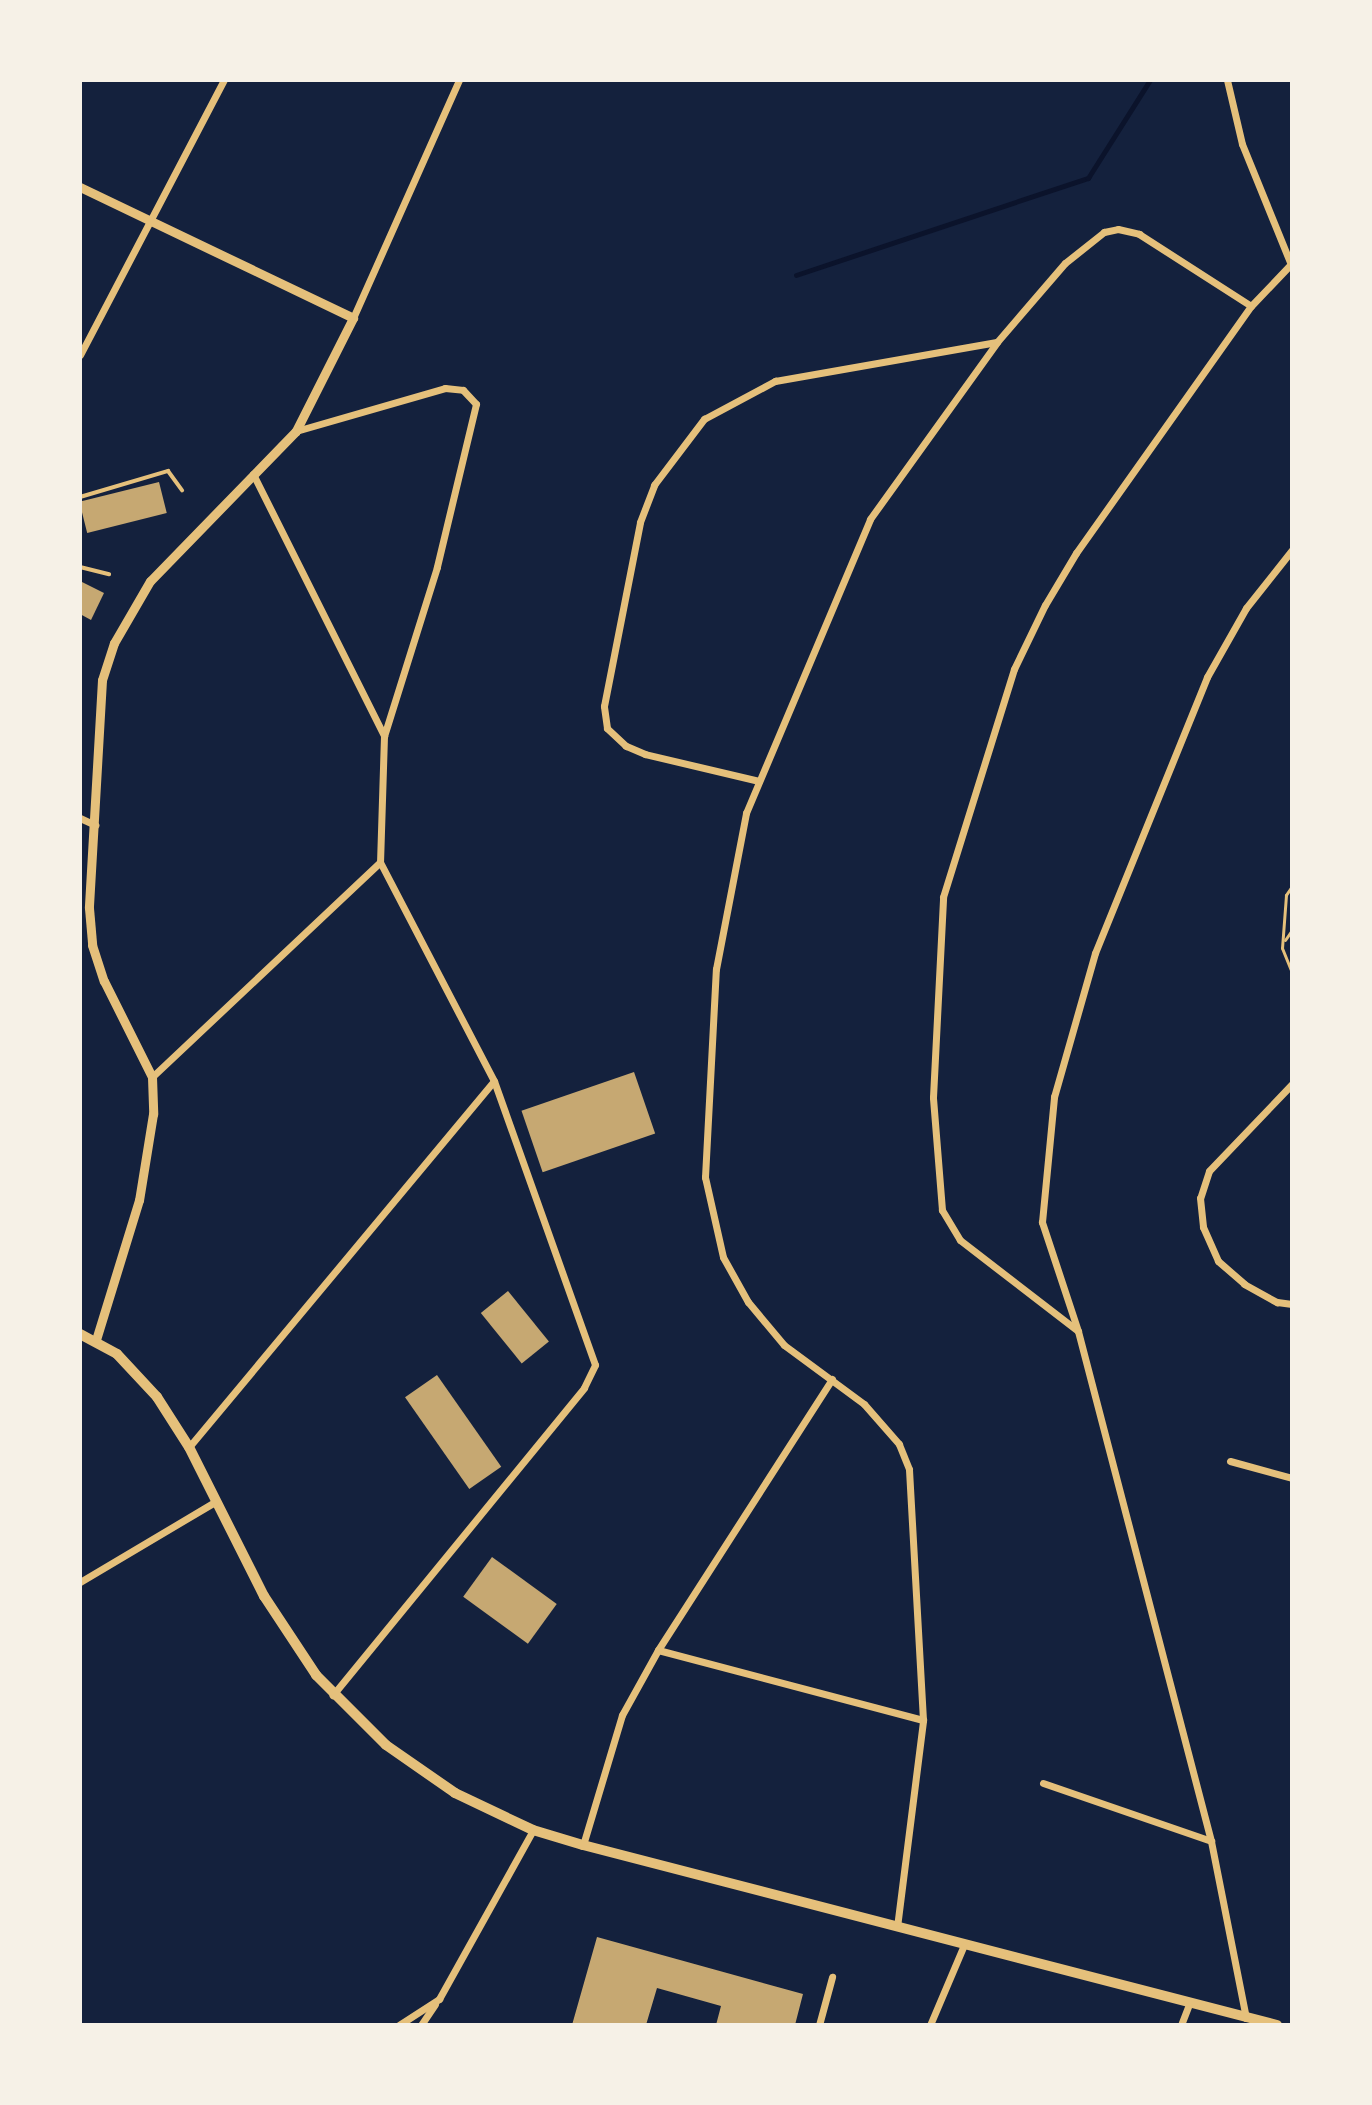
<!DOCTYPE html>
<html>
<head>
<meta charset="utf-8">
<style>
  body { margin:0 }
  #map { position:relative; width:1372px; height:2105px; overflow:hidden; background:#14213d; font-family:Mulish,sans-serif }
  div>[style] { position:absolute }
  [style*='--x'] { left:calc(var(--x)*1px); top:calc(var(--y)*1px); width:calc(var(--w)*1px); rotate:calc(var(--a)*1deg) }
  .stream>* { height:5px; margin:-2.5px; padding:0 2.5px; transform-origin:2.5px; border-radius:2.5px; background:#0b132b }
  .building>* { inset:0; background:#c6a872; transform-origin:0 0 }
  .path>* { height:3px; margin:-1.5px; padding:0 1.5px; transform-origin:1.5px; border-radius:1.5px; background:#e5c07b }
  .service>* { height:4px; margin:-2px; padding:0 2px; transform-origin:2px; border-radius:2px; background:#e5c07b }
  .minor>* { height:7px; margin:-3.5px; padding:0 3.5px; transform-origin:3.5px; border-radius:3.5px; background:#e5c07b }
  .tertiary>* { height:9px; margin:-4.5px; padding:0 4.5px; transform-origin:4.5px; border-radius:4.5px; background:#e5c07b }
  .secondary>* { height:10px; margin:-5px; padding:0 5px; transform-origin:5px; border-radius:5px; background:#e5c07b }
  span { translate:-50% -50%; white-space:nowrap; text-align:center; line-height:1.15; -webkit-text-stroke:8px #f6f1e7; paint-order:stroke }
  .frame { position:absolute; inset:0; border:82px solid #f6f1e7; pointer-events:none }
</style>
</head>
<body>
<div id="map">
  <div class="stream">
    <i style="--x:796;--y:275;--w:308;--a:-18.4"></i>
    <i style="--x:1088;--y:178;--w:116;--a:-57.7"></i>
  </div>
  <div class="building">
    <i style="left:159px;top:482px;width:32px;height:82px;rotate:76deg"></i>
    <i style="clip-path:polygon(80px 581px,104px 593px,91px 620px,80px 614px)"></i>
    <i style="left:634px;top:1072px;width:65px;height:119px;rotate:71deg"></i>
    <i style="left:508px;top:1291px;width:65px;height:35px;rotate:51deg"></i>
    <i style="left:437px;top:1375px;width:112px;height:39px;rotate:55deg"></i>
    <i style="left:492px;top:1557px;width:80px;height:49px;rotate:36deg"></i>
    <i style="clip-path:polygon(597px 1937px,803px 1994px,795px 2025px,716px 2025px,721px 2006px,657px 1988px,646px 2025px,572px 2025px)"></i>
  </div>
  <div class="path">
    <i style="--x:1292;--y:886;--w:11;--a:124"></i>
    <i style="--x:1286;--y:895;--w:53;--a:94.3"></i>
    <i style="--x:1282;--y:948;--w:27;--a:68"></i>
    <i style="--x:1285;--y:940;--w:12;--a:-55"></i>
  </div>
  <div class="service">
    <i style="--x:80;--y:497;--w:92;--a:-16.5"></i>
    <i style="--x:168;--y:471;--w:24;--a:54"></i>
    <i style="--x:80;--y:567;--w:30;--a:14"></i>
  </div>
  <div class="minor">
    <i style="--x:1227;--y:80;--w:66;--a:76.8"></i>
    <i style="--x:1242;--y:144;--w:133;--a:67.9"></i>
    <i style="--x:353;--y:318;--w:261;--a:-66"></i>
    <i style="--x:80;--y:355;--w:310;--a:-62.4"></i>
    <i style="--x:296;--y:431;--w:155;--a:-16.1"></i>
    <i style="--x:445;--y:388;--w:18;--a:6"></i>
    <i style="--x:463;--y:390;--w:19;--a:47"></i>
    <i style="--x:476;--y:404;--w:168;--a:103.5"></i>
    <i style="--x:437;--y:567;--w:177;--a:107.4"></i>
    <i style="--x:253;--y:474;--w:293;--a:63.4"></i>
    <i style="--x:384;--y:736;--w:126;--a:91.8"></i>
    <i style="--x:380;--y:862;--w:247;--a:62.5"></i>
    <i style="--x:494;--y:1081;--w:301;--a:70.4"></i>
    <i style="--x:595;--y:1365;--w:25;--a:116"></i>
    <i style="--x:584;--y:1388;--w:397;--a:129.3"></i>
    <i style="--x:759;--y:781;--w:117;--a:-166.7"></i>
    <i style="--x:645;--y:754;--w:21;--a:-157"></i>
    <i style="--x:626;--y:746;--w:26;--a:-137"></i>
    <i style="--x:607;--y:728;--w:22;--a:-98"></i>
    <i style="--x:604;--y:706;--w:187;--a:-78.9"></i>
    <i style="--x:640;--y:522;--w:40;--a:-69"></i>
    <i style="--x:654;--y:485;--w:83;--a:-52.9"></i>
    <i style="--x:704;--y:419;--w:81;--a:-28.2"></i>
    <i style="--x:775;--y:381;--w:225;--a:-10"></i>
    <i style="--x:80;--y:818;--w:17;--a:25"></i>
    <i style="--x:152;--y:1077;--w:313;--a:-43.3"></i>
    <i style="--x:1292;--y:1084;--w:120;--a:133.7"></i>
    <i style="--x:1209;--y:1171;--w:28;--a:108"></i>
    <i style="--x:1200;--y:1198;--w:29;--a:84"></i>
    <i style="--x:1203;--y:1227;--w:37;--a:66"></i>
    <i style="--x:1218;--y:1261;--w:35;--a:41"></i>
    <i style="--x:1244;--y:1284;--w:38;--a:29"></i>
    <i style="--x:1277;--y:1302;--w:15;--a:8"></i>
    <i style="--x:1078;--y:1331;--w:149;--a:-142.4"></i>
    <i style="--x:960;--y:1240;--w:35;--a:-121"></i>
    <i style="--x:942;--y:1210;--w:113;--a:-94.6"></i>
    <i style="--x:933;--y:1097;--w:200;--a:-87.1"></i>
    <i style="--x:943;--y:897;--w:239;--a:-72.7"></i>
    <i style="--x:1014;--y:669;--w:71;--a:-64.2"></i>
    <i style="--x:1045;--y:605;--w:61;--a:-59.2"></i>
    <i style="--x:1076;--y:553;--w:303;--a:-54.7"></i>
    <i style="--x:1251;--y:306;--w:58;--a:-46.4"></i>
    <i style="--x:189;--y:1447;--w:476;--a:-50.2"></i>
    <i style="--x:1230;--y:1461;--w:64;--a:15.3"></i>
    <i style="--x:80;--y:1582;--w:155;--a:-30.7"></i>
    <i style="--x:658;--y:1650;--w:274;--a:14.8"></i>
    <i style="--x:1043;--y:1783;--w:178;--a:19"></i>
    <i style="--x:583;--y:1845;--w:136;--a:-73.3"></i>
    <i style="--x:622;--y:1715;--w:74;--a:-61"></i>
    <i style="--x:658;--y:1650;--w:322;--a:-57.3"></i>
    <i style="--x:897;--y:1927;--w:209;--a:-82.8"></i>
    <i style="--x:923;--y:1720;--w:251;--a:-93.2"></i>
    <i style="--x:909;--y:1469;--w:27;--a:-112"></i>
    <i style="--x:899;--y:1444;--w:53;--a:-131.2"></i>
    <i style="--x:864;--y:1404;--w:99;--a:-143.6"></i>
    <i style="--x:784;--y:1345;--w:56;--a:-129.9"></i>
    <i style="--x:748;--y:1302;--w:51;--a:-119.1"></i>
    <i style="--x:723;--y:1257;--w:82;--a:-102.7"></i>
    <i style="--x:705;--y:1177;--w:208;--a:-87"></i>
    <i style="--x:716;--y:969;--w:159;--a:-79.1"></i>
    <i style="--x:746;--y:813;--w:319;--a:-67.1"></i>
    <i style="--x:870;--y:519;--w:218;--a:-54.3"></i>
    <i style="--x:997;--y:342;--w:104;--a:-49.3"></i>
    <i style="--x:1065;--y:263;--w:50;--a:-38.5"></i>
    <i style="--x:1104;--y:232;--w:14;--a:-12"></i>
    <i style="--x:1118;--y:229;--w:22;--a:13"></i>
    <i style="--x:1139;--y:234;--w:133;--a:32.7"></i>
    <i style="--x:1246;--y:2018;--w:180;--a:-101.2"></i>
    <i style="--x:1211;--y:1841;--w:527;--a:-104.62"></i>
    <i style="--x:1078;--y:1331;--w:115;--a:-108.3"></i>
    <i style="--x:1042;--y:1222;--w:126;--a:-84.5"></i>
    <i style="--x:1054;--y:1097;--w:150;--a:-74.1"></i>
    <i style="--x:1095;--y:953;--w:298;--a:-67.9"></i>
    <i style="--x:1207;--y:677;--w:79;--a:-60.5"></i>
    <i style="--x:1246;--y:608;--w:74;--a:-51.6"></i>
    <i style="--x:399;--y:2025;--w:48;--a:-33"></i>
    <i style="--x:439;--y:1999;--w:193;--a:-60.9"></i>
    <i style="--x:421;--y:2025;--w:25;--a:-56"></i>
    <i style="--x:819;--y:2025;--w:50;--a:-74.8"></i>
    <i style="--x:930;--y:2025;--w:87;--a:-67"></i>
    <i style="--x:1181;--y:2025;--w:25;--a:-69"></i>
  </div>
  <div class="tertiary">
    <i style="--x:80;--y:187;--w:303;--a:25.6"></i>
    <i style="--x:353;--y:318;--w:127;--a:116.8"></i>
    <i style="--x:296;--y:431;--w:209;--a:134.2"></i>
    <i style="--x:150;--y:581;--w:72;--a:120.1"></i>
    <i style="--x:114;--y:643;--w:39;--a:108"></i>
    <i style="--x:102;--y:680;--w:228;--a:93.3"></i>
    <i style="--x:89;--y:908;--w:37;--a:85"></i>
    <i style="--x:92;--y:945;--w:38;--a:72"></i>
    <i style="--x:104;--y:981;--w:107;--a:63.4"></i>
    <i style="--x:152;--y:1077;--w:37;--a:88"></i>
    <i style="--x:153;--y:1114;--w:87;--a:99.2"></i>
    <i style="--x:139;--y:1200;--w:146;--a:107.1"></i>
  </div>
  <div class="secondary">
    <i style="--x:80;--y:1334;--w:42;--a:28.4"></i>
    <i style="--x:117;--y:1354;--w:59;--a:47.1"></i>
    <i style="--x:157;--y:1397;--w:59;--a:57.4"></i>
    <i style="--x:189;--y:1447;--w:167;--a:63.3"></i>
    <i style="--x:264;--y:1596;--w:95;--a:56.6"></i>
    <i style="--x:316;--y:1675;--w:99;--a:45"></i>
    <i style="--x:386;--y:1745;--w:84;--a:34.8"></i>
    <i style="--x:455;--y:1793;--w:86;--a:25.4"></i>
    <i style="--x:533;--y:1830;--w:52;--a:16.7"></i>
    <i style="--x:583;--y:1845;--w:717;--a:14.54"></i>
  </div>
  <div class="frame"></div>
</div>
</body>
</html>
